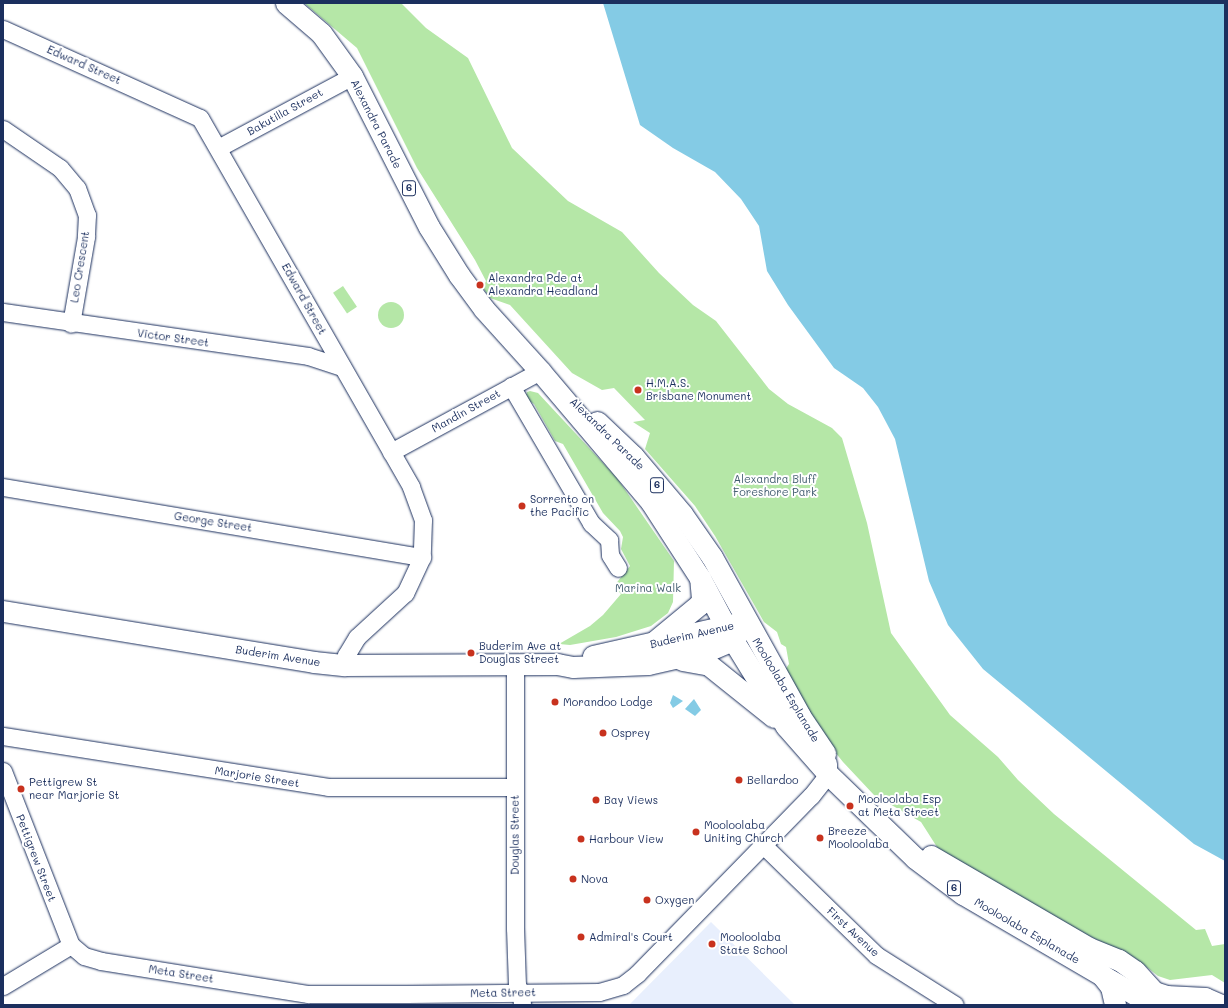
<!DOCTYPE html>
<html>
<head>
<meta charset="utf-8">
<style>
  body { margin:0 }
  #map { position:relative; width:1228px; height:1008px; overflow:hidden; background:#fff; font-family:Mali,sans-serif }
  div>[style] { position:absolute }
  [style*='--x'] { left:calc(var(--x)*1px); top:calc(var(--y)*1px); width:calc(var(--w)*1px); rotate:calc(var(--a)*1deg) }
  .built>* { inset:0; background:#e8effd }
  .green>* { inset:0; background:#b5e7a7; transform-origin:0 0 }
  .round { border-radius:50% }
  .water>* { inset:0; background:#84cbe5 }
  .roads { filter:drop-shadow(0 0 1px #1b2f5e) drop-shadow(0 0 1px #1b2f5e) }
  .minor>* { height:17px; margin:-8.5px; padding:0 8.5px; transform-origin:8.5px; border-radius:8.5px; background:#fff }
  .major>* { height:21px; margin:-10.5px; padding:0 10.5px; transform-origin:10.5px; border-radius:10.5px; background:#fff }
  .dots>* { width:11px; height:11px; translate:-50% -50%; box-sizing:border-box; border:2px solid #fff; border-radius:50% }
  span { translate:-50% -50%; white-space:nowrap; text-align:center; line-height:1.15; -webkit-text-stroke:4px #fff; paint-order:stroke }
  .shield-label span { padding:1px 3px; background:#fff; border:1px solid; border-radius:3px; -webkit-text-stroke-width:0 }
  .shield-label { font-size:10px; color:#1b2f5e; font-weight:700 }
  .street-label { font-size:11px; color:#1b2f5e }
  .poi-label { font-size:11px; color:#1b2f5e }
  .left { translate:0 -50%; text-align:left }
  .park-label { font-size:11px; color:#425d70 }
  .frame { position:absolute; inset:0; border:4px solid #1b2f5e; pointer-events:none }
</style>
</head>
<body>
<div id="map">
  <div class="built">
    <i style="clip-path:polygon(711px 922px,795px 1005px,629px 1005px)"></i>
  </div>
  <div class="green">
    <i style="clip-path:polygon(304px 3px,401px 3px,426px 28px,468px 58px,512px 148px,568px 201px,622px 232px,659px 273px,693px 305px,716px 321px,769px 389px,788px 404px,832px 428px,842px 438px,867px 523px,891px 633px,950px 715px,998px 757px,1018px 780px,1054px 814px,1196px 930px,1205px 929px,1212px 946px,1225px 944px,1225px 983px,1212px 975px,1170px 980px,1158px 976px,1135px 958px,1041px 913px,944px 858px,921px 822px,874px 795px,843px 762px,827px 742px,783px 673px,789px 664px,786px 647px,781px 644px,777px 632px,764px 622px,715px 536px,695px 506px,645px 449px,650px 433px,633px 422px,645px 420px,614px 388px,602px 390px,572px 373px,510px 305px,490px 298px,483px 288px,486px 281px,475px 260px,417px 168px,357px 48px)"></i>
    <i style="left:343px;top:286px;width:25px;height:12px;rotate:56deg"></i>
    <i class="round" style="left:378px;top:302px;width:26px;height:26px"></i>
    <i style="clip-path:polygon(530px 391px,538px 393px,617px 478px,674px 561px,673px 602px,668px 613px,651px 626px,616px 637px,570px 645px,559px 644px,590px 626px,603px 615px,621px 594px,614px 586px,630px 566px,621px 549px,623px 537px,620px 531px,603px 513px,563px 444px,555px 441px,534px 404px,525px 398px,527px 392px)"></i>
  </div>
  <div class="water">
    <i style="clip-path:polygon(603px 3px,1225px 3px,1225px 861px,1194px 844px,983px 669px,948px 625px,929px 581px,895px 439px,878px 407px,863px 388px,834px 368px,788px 305px,767px 271px,759px 226px,741px 199px,715px 172px,673px 148px,640px 125px)"></i>
    <i style="clip-path:polygon(673px 695px,683px 701px,673px 708px,670px 703px)"></i>
    <i style="clip-path:polygon(694px 699px,701px 710px,695px 716px,685px 709px)"></i>
  </div>
  <div class="roads">
    <div class="minor">
      <i style="--x:3;--y:29;--w:216;--a:24.3"></i>
      <i style="--x:200;--y:118;--w:425;--a:60.2"></i>
      <i style="--x:411;--y:487;--w:35;--a:70"></i>
      <i style="--x:423;--y:520;--w:37;--a:92"></i>
      <i style="--x:422;--y:557;--w:40;--a:115"></i>
      <i style="--x:405;--y:593;--w:65;--a:137.5"></i>
      <i style="--x:357;--y:637;--w:21;--a:121"></i>
      <i style="--x:346;--y:655;--w:10;--a:96"></i>
      <i style="--x:3;--y:129;--w:69;--a:34.4"></i>
      <i style="--x:60;--y:168;--w:26;--a:50"></i>
      <i style="--x:77;--y:188;--w:29;--a:70"></i>
      <i style="--x:87;--y:215;--w:22;--a:93"></i>
      <i style="--x:86;--y:237;--w:88;--a:99.8"></i>
      <i style="--x:218;--y:148;--w:152;--a:-28.2"></i>
      <i style="--x:3;--y:312;--w:308;--a:8.2"></i>
      <i style="--x:308;--y:356;--w:36;--a:18"></i>
      <i style="--x:511;--y:386;--w:159;--a:59.7"></i>
      <i style="--x:591;--y:523;--w:25;--a:43"></i>
      <i style="--x:609;--y:540;--w:15;--a:86"></i>
      <i style="--x:610;--y:555;--w:15;--a:58"></i>
      <i style="--x:391;--y:452;--w:170;--a:-28.5"></i>
      <i style="--x:3;--y:487;--w:425;--a:9.5"></i>
      <i style="--x:515;--y:665;--w:263;--a:90"></i>
      <i style="--x:515;--y:928;--w:57;--a:88"></i>
      <i style="--x:517;--y:985;--w:9;--a:63"></i>
      <i style="--x:521;--y:993;--w:12;--a:85"></i>
      <i style="--x:3;--y:736;--w:329;--a:8.9"></i>
      <i style="--x:328;--y:787;--w:186;--a:0"></i>
      <i style="--x:3;--y:771;--w:187;--a:68.7"></i>
      <i style="--x:71;--y:945;--w:17;--a:40"></i>
      <i style="--x:84;--y:956;--w:18;--a:16"></i>
      <i style="--x:101;--y:961;--w:210;--a:9.1"></i>
      <i style="--x:308;--y:994;--w:99;--a:0"></i>
      <i style="--x:407;--y:994;--w:192;--a:-0.6"></i>
      <i style="--x:599;--y:992;--w:25;--a:-16"></i>
      <i style="--x:623;--y:985;--w:18;--a:-38"></i>
      <i style="--x:637;--y:974;--w:249;--a:-45.7"></i>
      <i style="--x:811;--y:796;--w:28;--a:-52"></i>
      <i style="--x:828;--y:774;--w:11;--a:-90"></i>
      <i style="--x:762;--y:844;--w:159;--a:44.2"></i>
      <i style="--x:876;--y:955;--w:93;--a:32.3"></i>
      <i style="--x:3;--y:986;--w:79;--a:-31.1"></i>
    </div>
    <div class="major">
      <i style="--x:286;--y:3;--w:46;--a:40.6"></i>
      <i style="--x:321;--y:33;--w:53;--a:54.2"></i>
      <i style="--x:352;--y:76;--w:169;--a:63"></i>
      <i style="--x:429;--y:227;--w:57;--a:58"></i>
      <i style="--x:459;--y:275;--w:42;--a:53.7"></i>
      <i style="--x:484;--y:309;--w:84;--a:47.9"></i>
      <i style="--x:540;--y:371;--w:172;--a:49.7"></i>
      <i style="--x:651;--y:502;--w:90;--a:57.2"></i>
      <i style="--x:700;--y:578;--w:70;--a:62"></i>
      <i style="--x:733;--y:640;--w:101;--a:58.4"></i>
      <i style="--x:786;--y:726;--w:64;--a:48.8"></i>
      <i style="--x:828;--y:774;--w:121;--a:44"></i>
      <i style="--x:915;--y:858;--w:60;--a:36.9"></i>
      <i style="--x:963;--y:894;--w:212;--a:30.3"></i>
      <i style="--x:1146;--y:1001;--w:24;--a:9"></i>
      <i style="--x:1170;--y:1005;--w:33;--a:-12"></i>
      <i style="--x:597;--y:422;--w:50;--a:43.4"></i>
      <i style="--x:633;--y:456;--w:76;--a:49.8"></i>
      <i style="--x:682;--y:514;--w:52;--a:55.1"></i>
      <i style="--x:712;--y:557;--w:182;--a:61"></i>
      <i style="--x:800;--y:716;--w:45;--a:56"></i>
      <i style="--x:3;--y:611;--w:315;--a:9.3"></i>
      <i style="--x:314;--y:662;--w:31;--a:6"></i>
      <i style="--x:345;--y:665;--w:212;--a:-0.3"></i>
      <i style="--x:557;--y:664;--w:16;--a:11"></i>
      <i style="--x:573;--y:667;--w:75;--a:-2.3"></i>
      <i style="--x:648;--y:664;--w:63;--a:-12.9"></i>
      <i style="--x:709;--y:650;--w:26;--a:-23"></i>
      <i style="--x:733;--y:640;--w:14;--a:-54"></i>
      <i style="--x:655;--y:641;--w:58;--a:-39.4"></i>
      <i style="--x:700;--y:604;--w:5;--a:-68"></i>
      <i style="--x:702;--y:599;--w:21;--a:-95"></i>
      <i style="--x:593;--y:656;--w:151;--a:-12.7"></i>
      <i style="--x:682;--y:660;--w:27;--a:10"></i>
      <i style="--x:709;--y:665;--w:83;--a:38.7"></i>
      <i style="--x:931;--y:856;--w:183;--a:30.2"></i>
      <i style="--x:1089;--y:948;--w:32;--a:22"></i>
      <i style="--x:1119;--y:960;--w:19;--a:35"></i>
      <i style="--x:1135;--y:971;--w:28;--a:48"></i>
      <i style="--x:1154;--y:992;--w:13;--a:18"></i>
      <i style="--x:1166;--y:996;--w:39;--a:3"></i>
      <i style="--x:1205;--y:998;--w:17;--a:24"></i>
      <i style="--x:1101;--y:974;--w:16;--a:52"></i>
      <i style="--x:1111;--y:987;--w:18;--a:77"></i>
    </div>
  </div>
  <div class="dots">
    <i style="left:480px;top:285px;background:#c8321e"></i>
    <i style="left:638px;top:390px;background:#c8321e"></i>
    <i style="left:522px;top:506px;background:#c8321e"></i>
    <i style="left:471px;top:653px;background:#c8321e"></i>
    <i style="left:555px;top:702px;background:#c8321e"></i>
    <i style="left:603px;top:733px;background:#c8321e"></i>
    <i style="left:739px;top:780px;background:#c8321e"></i>
    <i style="left:21px;top:789px;background:#c8321e"></i>
    <i style="left:596px;top:800px;background:#c8321e"></i>
    <i style="left:850px;top:806px;background:#c8321e"></i>
    <i style="left:696px;top:832px;background:#c8321e"></i>
    <i style="left:820px;top:838px;background:#c8321e"></i>
    <i style="left:581px;top:839px;background:#c8321e"></i>
    <i style="left:573px;top:879px;background:#c8321e"></i>
    <i style="left:647px;top:900px;background:#c8321e"></i>
    <i style="left:581px;top:937px;background:#c8321e"></i>
    <i style="left:712px;top:944px;background:#c8321e"></i>
  </div>
  <div class="shield-label">
    <span style="left:409px;top:188px">6</span>
    <span style="left:657px;top:485px">6</span>
    <span style="left:954px;top:888px">6</span>
  </div>
  <div class="street-label">
    <span style="left:84px;top:65px;rotate:24deg">Edward Street</span>
    <span style="left:285px;top:112px;rotate:-29deg">Bakutilla Street</span>
    <span style="left:376px;top:124px;rotate:63deg">Alexandra Parade</span>
    <span style="left:80px;top:267px;rotate:-81deg">Leo Crescent</span>
    <span style="left:304px;top:299px;rotate:61deg">Edward Street</span>
    <span style="left:173px;top:338px;rotate:8deg">Victor Street</span>
    <span style="left:466px;top:411px;rotate:-29deg">Mandin Street</span>
    <span style="left:607px;top:434px;rotate:44deg">Alexandra Parade</span>
    <span style="left:213px;top:522px;rotate:9deg">George Street</span>
    <span style="left:692px;top:635px;rotate:-13deg">Buderim Avenue</span>
    <span style="left:278px;top:656px;rotate:9deg">Buderim Avenue</span>
    <span style="left:786px;top:690px;rotate:59deg">Mooloolaba Esplanade</span>
    <span style="left:257px;top:777px;rotate:9deg">Marjorie Street</span>
    <span style="left:515px;top:835px;rotate:-90deg">Douglas Street</span>
    <span style="left:36px;top:858px;rotate:69deg">Pettigrew Street</span>
    <span style="left:1027px;top:931px;rotate:30deg">Mooloolaba Esplanade</span>
    <span style="left:853px;top:932px;rotate:43deg">First Avenue</span>
    <span style="left:181px;top:974px;rotate:9deg">Meta Street</span>
    <span style="left:503px;top:993px;rotate:-1deg">Meta Street</span>
  </div>
  <div class="poi-label">
    <span class="left" style="left:488px;top:285px">Alexandra Pde at<br>Alexandra Headland</span>
    <span class="left" style="left:646px;top:390px">H.M.A.S.<br>Brisbane Monument</span>
    <span class="left" style="left:530px;top:506px">Sorrento on<br>the Pacific</span>
    <span class="left" style="left:479px;top:653px">Buderim Ave at<br>Douglas Street</span>
    <span class="left" style="left:563px;top:702px">Morandoo Lodge</span>
    <span class="left" style="left:611px;top:733px">Osprey</span>
    <span class="left" style="left:747px;top:780px">Bellardoo</span>
    <span class="left" style="left:29px;top:789px">Pettigrew St<br>near Marjorie St</span>
    <span class="left" style="left:604px;top:800px">Bay Views</span>
    <span class="left" style="left:858px;top:806px">Mooloolaba Esp<br>at Meta Street</span>
    <span class="left" style="left:704px;top:832px">Mooloolaba<br>Uniting Church</span>
    <span class="left" style="left:828px;top:838px">Breeze<br>Mooloolaba</span>
    <span class="left" style="left:589px;top:839px">Harbour View</span>
    <span class="left" style="left:581px;top:879px">Nova</span>
    <span class="left" style="left:655px;top:900px">Oxygen</span>
    <span class="left" style="left:589px;top:937px">Admiral's Court</span>
    <span class="left" style="left:720px;top:944px">Mooloolaba<br>State School</span>
  </div>
  <div class="park-label">
    <span style="left:775px;top:486px">Alexandra Bluff<br>Foreshore Park</span>
    <span style="left:648px;top:588px">Marina Walk</span>
  </div>
  <div class="frame"></div>
</div>
</body>
</html>
